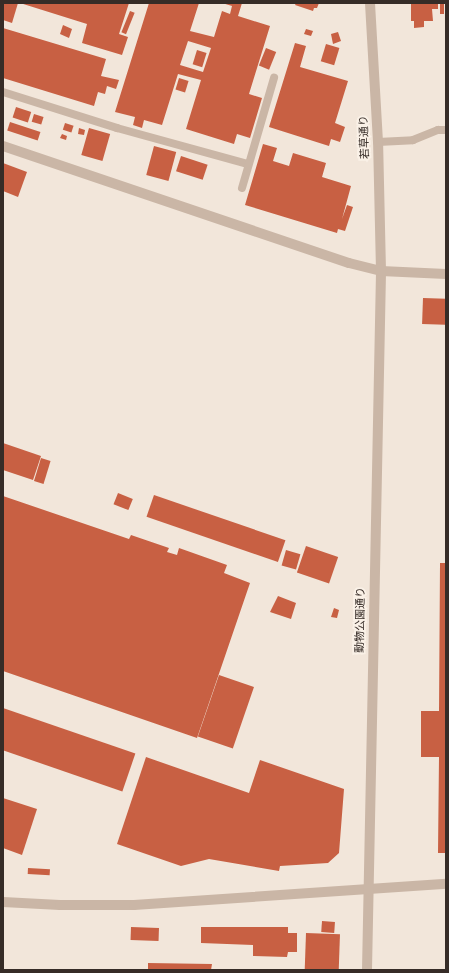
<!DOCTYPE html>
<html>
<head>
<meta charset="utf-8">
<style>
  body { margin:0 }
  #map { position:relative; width:449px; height:973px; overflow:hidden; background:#f2e6da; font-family:Roboto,"Noto Sans JP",sans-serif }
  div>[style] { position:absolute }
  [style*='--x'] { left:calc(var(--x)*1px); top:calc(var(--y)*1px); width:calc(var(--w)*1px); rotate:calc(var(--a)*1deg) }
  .building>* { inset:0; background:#c86043; transform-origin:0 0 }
  .service>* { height:8px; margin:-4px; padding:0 4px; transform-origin:4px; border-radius:4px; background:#cab6a6 }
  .minor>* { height:10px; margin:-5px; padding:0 5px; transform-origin:5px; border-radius:5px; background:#cab6a6 }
  .tertiary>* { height:10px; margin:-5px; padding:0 5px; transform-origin:5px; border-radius:5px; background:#cab6a6 }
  span { translate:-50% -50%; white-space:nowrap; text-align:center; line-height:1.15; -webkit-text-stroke:4px #faf1e7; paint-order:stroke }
  .street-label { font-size:11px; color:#362c27 }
  .frame { position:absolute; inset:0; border:4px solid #362c27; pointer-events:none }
</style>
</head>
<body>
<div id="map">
  <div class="building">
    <i style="clip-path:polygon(3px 3px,18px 3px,12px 23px,3px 20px)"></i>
    <i style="clip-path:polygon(20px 3px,129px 3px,119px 34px,128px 37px,122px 55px,82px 43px,87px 24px)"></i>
    <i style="clip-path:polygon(evenodd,149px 3px,199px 3px,190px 31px,214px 37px,222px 11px,230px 14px,232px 6px,222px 3px,242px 3px,238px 16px,270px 26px,249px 94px,262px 98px,250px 138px,237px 134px,234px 144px,186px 129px,201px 80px,178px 74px,162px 125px,144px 120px,142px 128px,133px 125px,135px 117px,115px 112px,149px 3px,188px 41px,211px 48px,203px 72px,180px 65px,188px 41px)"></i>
    <i style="clip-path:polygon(296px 3px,319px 3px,317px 8px,314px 8px,313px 11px,295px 5px)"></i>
    <i style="clip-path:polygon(411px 3px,438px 3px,438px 9px,432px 9px,433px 21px,424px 21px,424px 27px,414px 28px,414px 21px,411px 21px)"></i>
    <i style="left:440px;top:3px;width:4px;height:11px"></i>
    <i style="left:130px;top:11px;width:5px;height:23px;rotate:22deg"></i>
    <i style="clip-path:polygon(63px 25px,72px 29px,69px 38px,60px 34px)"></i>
    <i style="clip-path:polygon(3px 28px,106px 59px,101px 76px,119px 80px,116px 89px,107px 86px,105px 94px,98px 92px,94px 106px,3px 78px)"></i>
    <i style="clip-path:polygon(306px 29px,313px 31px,311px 36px,304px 34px)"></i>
    <i style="clip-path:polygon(338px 32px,341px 41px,333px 44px,331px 34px)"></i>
    <i style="clip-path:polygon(295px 43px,306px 46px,300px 67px,348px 81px,335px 123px,345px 127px,340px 142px,331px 139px,329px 146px,269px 127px)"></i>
    <i style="left:326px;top:44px;width:14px;height:18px;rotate:17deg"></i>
    <i style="left:266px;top:48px;width:11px;height:19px;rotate:22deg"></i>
    <i style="left:197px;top:50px;width:10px;height:15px;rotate:17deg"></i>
    <i style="left:179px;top:78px;width:10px;height:12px;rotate:17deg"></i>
    <i style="left:16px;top:107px;width:16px;height:11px;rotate:18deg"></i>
    <i style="left:34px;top:114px;width:10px;height:8px;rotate:17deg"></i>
    <i style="left:10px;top:122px;width:32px;height:9px;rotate:18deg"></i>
    <i style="left:65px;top:123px;width:9px;height:7px;rotate:18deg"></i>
    <i style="clip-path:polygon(79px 128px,85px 130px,84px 135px,78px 134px)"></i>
    <i style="left:89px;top:128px;width:22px;height:28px;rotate:16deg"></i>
    <i style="clip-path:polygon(62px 134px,67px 136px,66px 140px,60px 138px)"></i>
    <i style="clip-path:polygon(263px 144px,277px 148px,273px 161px,289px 166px,293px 153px,326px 163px,322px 177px,351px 186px,342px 219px,347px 205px,353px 207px,345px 231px,338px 229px,337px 233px,245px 205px)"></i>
    <i style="left:154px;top:146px;width:23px;height:30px;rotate:15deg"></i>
    <i style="left:181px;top:156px;width:28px;height:16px;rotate:18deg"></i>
    <i style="clip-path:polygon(3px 163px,27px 172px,18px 197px,3px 191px)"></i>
    <i style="left:423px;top:298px;width:23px;height:26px;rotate:2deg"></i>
    <i style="clip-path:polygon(3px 443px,41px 456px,33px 480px,3px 470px)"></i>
    <i style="left:41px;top:458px;width:10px;height:24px;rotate:17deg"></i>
    <i style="left:118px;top:493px;width:16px;height:12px;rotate:22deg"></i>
    <i style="left:154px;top:495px;width:139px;height:23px;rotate:19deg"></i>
    <i style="clip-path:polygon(3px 496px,129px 539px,131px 535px,169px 548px,167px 552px,177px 555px,179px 548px,227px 565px,224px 573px,250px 583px,197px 738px,3px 671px)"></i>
    <i style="left:306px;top:546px;width:34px;height:28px;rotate:19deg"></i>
    <i style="left:286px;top:550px;width:15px;height:16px;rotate:16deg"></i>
    <i style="clip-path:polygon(440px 563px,446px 563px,446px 853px,438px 853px,439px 757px,421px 757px,421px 711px,439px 711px)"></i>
    <i style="clip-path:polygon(278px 596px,296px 603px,291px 619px,270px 612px)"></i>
    <i style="clip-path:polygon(334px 608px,339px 610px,337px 618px,331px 617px)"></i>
    <i style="left:219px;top:675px;width:37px;height:65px;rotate:19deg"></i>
    <i style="left:3px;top:708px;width:140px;height:40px;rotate:19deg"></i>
    <i style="clip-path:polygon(146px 757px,249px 793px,260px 760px,344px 789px,339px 853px,328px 863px,280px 866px,279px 871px,209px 859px,181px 866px,117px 844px)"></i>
    <i style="clip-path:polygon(3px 798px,37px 809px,22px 855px,3px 848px)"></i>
    <i style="left:28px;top:868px;width:22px;height:6px;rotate:3deg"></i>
    <i style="left:322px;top:921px;width:13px;height:11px;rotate:4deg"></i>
    <i style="left:131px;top:927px;width:28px;height:13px;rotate:2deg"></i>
    <i style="clip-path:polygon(201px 927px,288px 927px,288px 933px,297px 933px,297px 952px,288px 952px,287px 957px,253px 956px,253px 945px,201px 943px)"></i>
    <i style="left:306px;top:933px;width:34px;height:37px;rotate:2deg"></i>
    <i style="clip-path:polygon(148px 963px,212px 964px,211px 970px,148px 970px)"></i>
  </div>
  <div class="service">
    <i style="--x:3;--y:92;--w:120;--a:17.5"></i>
    <i style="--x:117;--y:128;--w:136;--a:15.4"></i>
    <i style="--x:378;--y:142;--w:35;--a:-3"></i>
    <i style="--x:413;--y:140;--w:27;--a:-22"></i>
    <i style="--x:438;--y:130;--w:8;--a:0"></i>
    <i style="--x:242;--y:188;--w:115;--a:-73.8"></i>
  </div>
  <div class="minor">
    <i style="--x:3;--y:146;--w:365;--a:18.7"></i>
    <i style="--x:349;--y:263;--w:33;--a:14"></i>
    <i style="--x:381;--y:271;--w:65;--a:2.6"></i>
  </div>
  <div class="tertiary">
    <i style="--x:3;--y:902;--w:57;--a:3"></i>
    <i style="--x:60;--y:905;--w:74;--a:0"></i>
    <i style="--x:134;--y:905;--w:313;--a:-3.9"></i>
    <i style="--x:367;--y:970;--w:699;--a:-88.85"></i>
    <i style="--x:381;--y:271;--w:129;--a:-91.3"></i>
    <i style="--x:378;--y:142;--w:139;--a:-93.3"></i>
  </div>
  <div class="street-label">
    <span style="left:365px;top:137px;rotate:-92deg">若草通り</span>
    <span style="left:361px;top:620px;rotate:-89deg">動物公園通り</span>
  </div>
  <div class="frame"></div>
</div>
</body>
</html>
